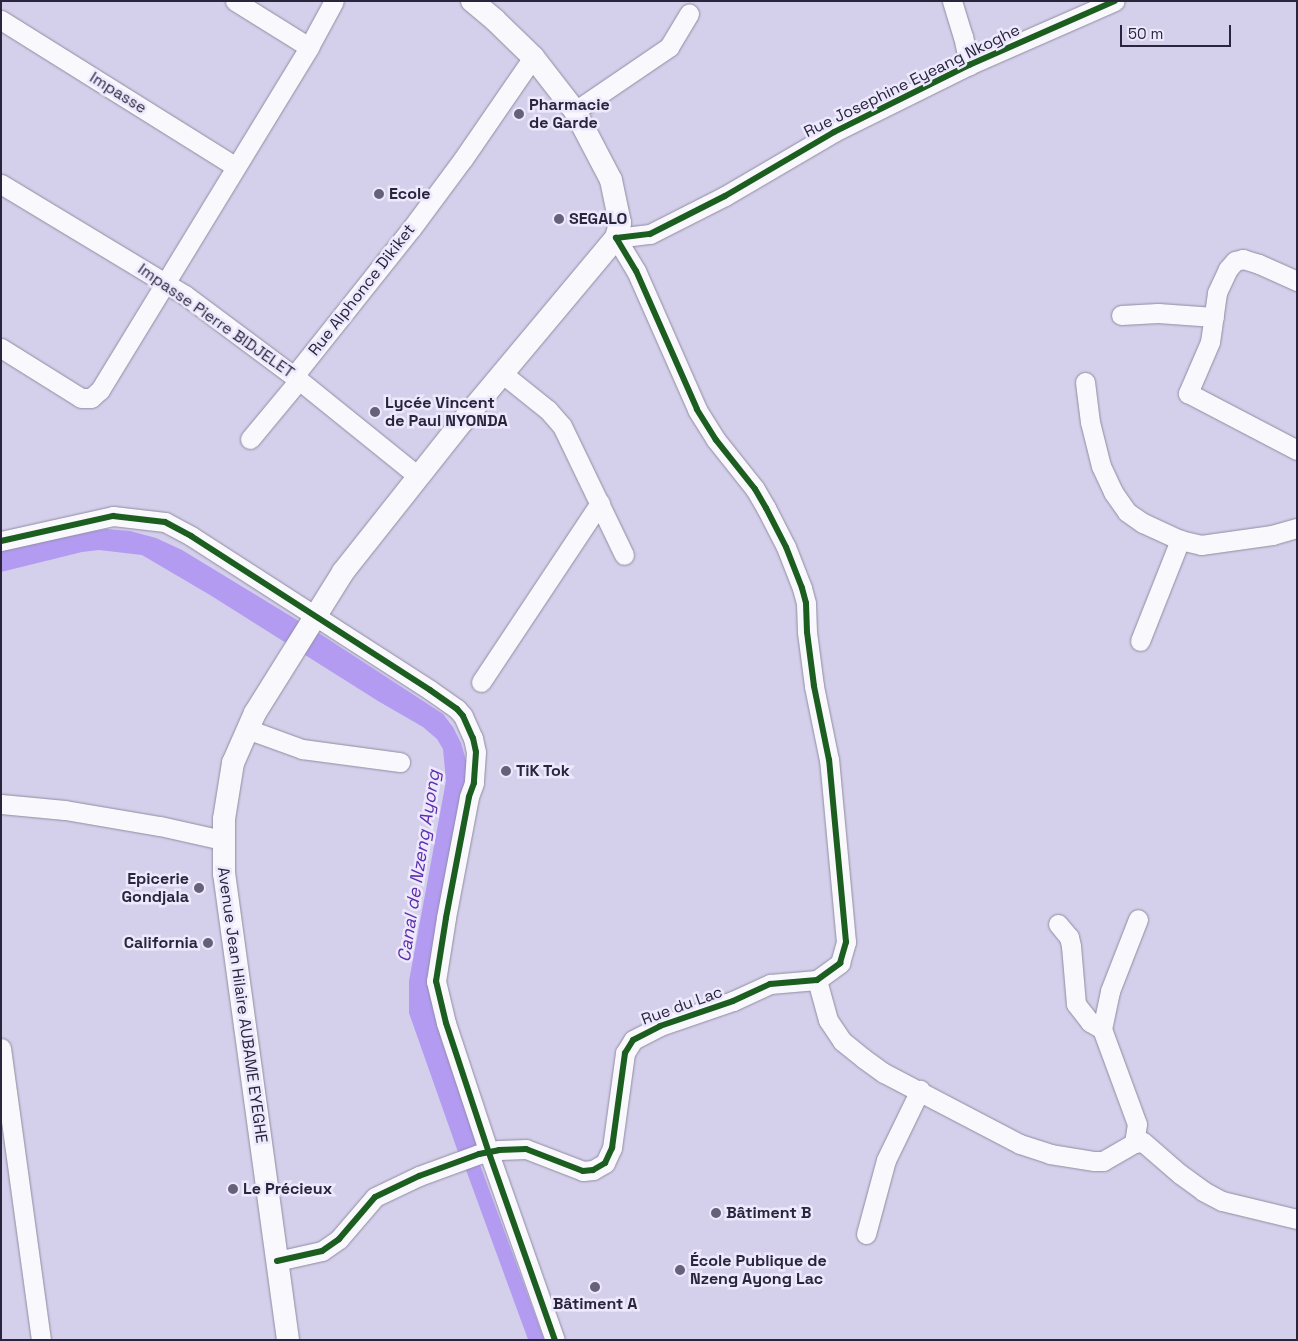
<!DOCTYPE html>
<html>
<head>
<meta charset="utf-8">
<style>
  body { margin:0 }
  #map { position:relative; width:1298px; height:1341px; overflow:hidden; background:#d4cfea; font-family:"Space Grotesk",sans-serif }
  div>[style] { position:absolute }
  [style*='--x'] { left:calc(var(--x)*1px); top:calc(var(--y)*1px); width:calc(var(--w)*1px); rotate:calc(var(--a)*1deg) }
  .water>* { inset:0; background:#b29bf1 }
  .canal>* { height:15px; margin:-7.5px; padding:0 7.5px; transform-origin:7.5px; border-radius:7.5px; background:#b29bf1 }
  .roads { filter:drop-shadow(0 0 1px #918ca2) drop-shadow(0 0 1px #918ca2) }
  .minor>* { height:19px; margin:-9.5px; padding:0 9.5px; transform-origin:9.5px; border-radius:9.5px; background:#f9f8fc }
  .major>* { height:22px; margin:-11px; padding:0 11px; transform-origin:11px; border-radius:11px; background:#f9f8fc }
  .cycleway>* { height:6px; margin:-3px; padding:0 3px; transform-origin:3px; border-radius:3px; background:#1b5e20 }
  .dots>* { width:14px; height:14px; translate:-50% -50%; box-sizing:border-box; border:2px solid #ede9fd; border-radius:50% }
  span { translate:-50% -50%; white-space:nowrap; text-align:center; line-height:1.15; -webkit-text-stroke:5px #ede9fd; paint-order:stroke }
  .street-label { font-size:16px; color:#2a243d }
  .poi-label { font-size:16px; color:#2a243d; font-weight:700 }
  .left { translate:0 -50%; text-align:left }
  .right { translate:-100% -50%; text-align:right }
  .water-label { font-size:18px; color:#5e2dae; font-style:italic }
  .frame { position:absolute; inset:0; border:2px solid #2a243d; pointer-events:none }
  .scale { position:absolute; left:1120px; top:25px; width:111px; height:22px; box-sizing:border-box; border:2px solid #2a243d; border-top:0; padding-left:6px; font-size:15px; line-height:18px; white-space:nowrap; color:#2a243d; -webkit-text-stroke:4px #ede9fd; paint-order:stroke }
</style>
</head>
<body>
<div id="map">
  <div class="water">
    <i style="clip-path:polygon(106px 529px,130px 531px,156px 538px,182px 550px,325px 637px,443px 714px,453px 727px,461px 743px,467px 764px,462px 813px,435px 956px,478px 1145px,458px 1152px,409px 1013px,409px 981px,446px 781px,443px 749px,437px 739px,423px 727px,378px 701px,210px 595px,142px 555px,99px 550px,82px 552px,1px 572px,1px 549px)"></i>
  </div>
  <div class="canal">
    <i style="--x:466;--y:1149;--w:203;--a:69.9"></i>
  </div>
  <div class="roads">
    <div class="minor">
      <i style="--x:235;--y:1;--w:87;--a:31.9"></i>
      <i style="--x:952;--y:1;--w:37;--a:73"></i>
      <i style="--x:963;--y:36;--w:30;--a:78"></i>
      <i style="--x:1;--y:20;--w:276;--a:32"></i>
      <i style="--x:575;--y:111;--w:114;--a:-34.2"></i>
      <i style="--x:669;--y:47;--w:39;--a:-59"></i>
      <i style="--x:1;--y:184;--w:215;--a:31.1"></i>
      <i style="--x:185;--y:295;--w:142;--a:36.7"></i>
      <i style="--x:299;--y:380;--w:153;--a:38.9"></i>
      <i style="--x:1297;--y:281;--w:42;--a:-155.9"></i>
      <i style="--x:1259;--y:264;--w:17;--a:-163"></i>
      <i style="--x:1243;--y:259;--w:8;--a:166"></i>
      <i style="--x:1235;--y:261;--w:11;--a:131"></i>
      <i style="--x:1228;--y:269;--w:26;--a:115"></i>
      <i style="--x:1217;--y:293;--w:49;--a:98.1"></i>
      <i style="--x:1210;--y:342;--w:56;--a:113.3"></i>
      <i style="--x:1188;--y:393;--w:123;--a:27.6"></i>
      <i style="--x:1121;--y:315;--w:37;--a:-3"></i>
      <i style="--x:1158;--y:313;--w:56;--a:4.1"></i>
      <i style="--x:1;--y:348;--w:94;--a:32"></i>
      <i style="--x:81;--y:398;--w:10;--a:0"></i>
      <i style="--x:91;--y:398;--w:12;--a:-42"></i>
      <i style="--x:100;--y:390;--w:402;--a:-58.6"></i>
      <i style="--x:309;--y:47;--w:52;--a:-61.5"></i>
      <i style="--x:503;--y:374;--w:58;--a:38.7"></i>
      <i style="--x:548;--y:410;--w:21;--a:49"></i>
      <i style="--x:562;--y:426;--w:143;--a:64.3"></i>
      <i style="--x:294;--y:376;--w:188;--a:-51.5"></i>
      <i style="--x:411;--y:229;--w:87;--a:-53.4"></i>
      <i style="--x:463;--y:159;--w:124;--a:-55.5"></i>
      <i style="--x:1085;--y:382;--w:40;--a:82.9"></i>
      <i style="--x:1090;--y:422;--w:45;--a:76"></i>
      <i style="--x:1101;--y:466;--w:29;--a:65"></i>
      <i style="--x:1113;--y:492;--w:24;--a:55"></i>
      <i style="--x:1127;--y:512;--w:19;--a:35"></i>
      <i style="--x:1143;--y:523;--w:41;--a:24.7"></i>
      <i style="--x:1180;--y:540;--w:22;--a:13"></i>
      <i style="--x:1201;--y:545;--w:72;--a:-8"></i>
      <i style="--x:1272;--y:535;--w:26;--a:-16"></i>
      <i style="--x:250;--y:439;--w:77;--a:-50.3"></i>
      <i style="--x:1;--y:541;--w:115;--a:-12.6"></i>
      <i style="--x:113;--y:516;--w:52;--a:6.6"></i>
      <i style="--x:165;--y:522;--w:30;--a:28"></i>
      <i style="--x:191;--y:536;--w:284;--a:32.8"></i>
      <i style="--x:430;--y:690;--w:33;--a:35"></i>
      <i style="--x:457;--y:709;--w:9;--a:49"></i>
      <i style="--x:463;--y:716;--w:24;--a:66"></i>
      <i style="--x:473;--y:738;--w:14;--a:78"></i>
      <i style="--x:476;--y:752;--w:31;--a:94"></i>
      <i style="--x:474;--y:783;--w:15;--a:110"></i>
      <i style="--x:469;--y:797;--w:123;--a:100.8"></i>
      <i style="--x:446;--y:918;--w:64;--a:99"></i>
      <i style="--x:436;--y:981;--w:43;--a:76.6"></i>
      <i style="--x:446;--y:1023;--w:137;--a:71.7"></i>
      <i style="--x:489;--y:1153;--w:198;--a:70.6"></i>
      <i style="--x:1140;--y:641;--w:109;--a:-68.4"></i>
      <i style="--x:481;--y:682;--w:215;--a:-56.4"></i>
      <i style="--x:247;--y:729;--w:59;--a:20"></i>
      <i style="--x:302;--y:749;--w:99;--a:7.6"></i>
      <i style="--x:1;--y:804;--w:64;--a:5.4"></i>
      <i style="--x:65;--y:810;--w:96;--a:9.6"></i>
      <i style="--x:160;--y:826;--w:64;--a:12.7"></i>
      <i style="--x:1058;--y:924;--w:17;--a:50"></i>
      <i style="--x:1069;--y:937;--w:9;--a:77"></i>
      <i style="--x:1071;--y:946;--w:58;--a:85.1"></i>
      <i style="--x:1076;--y:1004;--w:23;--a:52"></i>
      <i style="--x:1090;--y:1022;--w:14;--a:30"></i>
      <i style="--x:1102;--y:1029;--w:101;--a:69.8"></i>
      <i style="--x:1137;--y:1124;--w:19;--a:99"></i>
      <i style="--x:817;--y:980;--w:41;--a:74.6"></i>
      <i style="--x:828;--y:1020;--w:25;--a:56"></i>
      <i style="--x:842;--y:1041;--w:27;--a:39"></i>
      <i style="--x:863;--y:1058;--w:26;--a:36"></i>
      <i style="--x:884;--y:1073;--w:153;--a:27.6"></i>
      <i style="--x:1020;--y:1144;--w:32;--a:18"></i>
      <i style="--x:1050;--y:1154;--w:45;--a:9"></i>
      <i style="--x:1094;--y:1161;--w:9;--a:0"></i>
      <i style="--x:1103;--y:1161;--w:36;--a:-30"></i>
      <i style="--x:1134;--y:1143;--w:9;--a:-6"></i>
      <i style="--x:1143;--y:1142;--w:49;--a:40.9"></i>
      <i style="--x:1180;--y:1174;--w:29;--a:36"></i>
      <i style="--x:1203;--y:1191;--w:21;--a:28"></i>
      <i style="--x:1222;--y:1201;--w:77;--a:13.5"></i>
      <i style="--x:1102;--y:1029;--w:39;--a:-78"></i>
      <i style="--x:1110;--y:991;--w:77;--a:-68.7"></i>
      <i style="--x:1;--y:1048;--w:295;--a:82.2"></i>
      <i style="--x:866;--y:1234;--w:77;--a:-74.9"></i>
      <i style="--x:886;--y:1160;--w:78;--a:-64.1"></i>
      <i style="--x:277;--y:1261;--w:46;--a:-12.5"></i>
      <i style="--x:322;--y:1251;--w:21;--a:-35"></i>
      <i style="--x:339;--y:1239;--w:55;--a:-49.4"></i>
      <i style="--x:375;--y:1197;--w:49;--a:-25.5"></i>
      <i style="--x:419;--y:1176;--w:64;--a:-20.1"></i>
      <i style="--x:479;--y:1154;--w:20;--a:-11"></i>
      <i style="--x:499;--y:1150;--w:27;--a:-2"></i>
      <i style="--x:526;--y:1149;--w:61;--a:21.1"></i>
      <i style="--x:583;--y:1171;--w:10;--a:-6"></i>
      <i style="--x:593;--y:1170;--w:14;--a:-30"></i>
      <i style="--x:605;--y:1163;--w:17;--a:-65"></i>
      <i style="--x:612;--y:1148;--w:96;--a:-82.2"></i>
      <i style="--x:625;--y:1053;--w:15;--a:-58"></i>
      <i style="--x:633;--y:1040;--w:30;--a:-27"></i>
      <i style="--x:660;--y:1026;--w:77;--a:-18.9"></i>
      <i style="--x:733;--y:1001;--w:41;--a:-24.7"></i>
      <i style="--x:770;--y:984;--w:47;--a:-4.9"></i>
      <i style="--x:817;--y:980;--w:29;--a:-36"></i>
      <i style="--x:840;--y:963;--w:22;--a:-74"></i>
      <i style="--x:846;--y:942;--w:183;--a:-95.3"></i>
      <i style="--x:829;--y:760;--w:76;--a:-101.5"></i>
      <i style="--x:814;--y:686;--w:54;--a:-97.4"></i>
      <i style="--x:807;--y:632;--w:29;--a:-92"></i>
      <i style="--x:806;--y:603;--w:16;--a:-105"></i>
      <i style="--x:802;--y:588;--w:44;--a:-111.3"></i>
      <i style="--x:786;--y:547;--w:44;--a:-117.1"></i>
      <i style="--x:766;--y:508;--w:22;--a:-120"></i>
      <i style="--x:755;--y:489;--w:63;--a:-128.5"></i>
      <i style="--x:716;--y:440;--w:36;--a:-122"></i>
      <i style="--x:697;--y:409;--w:151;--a:-113.8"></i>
      <i style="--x:636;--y:271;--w:39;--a:-121"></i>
      <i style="--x:616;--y:238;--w:34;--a:-7"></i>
      <i style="--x:650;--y:234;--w:84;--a:-26.9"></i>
      <i style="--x:725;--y:196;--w:126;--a:-30.4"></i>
      <i style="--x:834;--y:132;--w:151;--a:-26.4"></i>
      <i style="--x:969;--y:65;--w:159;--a:-23.7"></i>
    </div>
    <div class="major">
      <i style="--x:288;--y:1340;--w:470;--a:-97.8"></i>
      <i style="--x:224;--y:874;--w:55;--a:-90"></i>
      <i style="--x:224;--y:819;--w:57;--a:-80.9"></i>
      <i style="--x:233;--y:763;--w:55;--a:-66.3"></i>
      <i style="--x:255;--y:713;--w:166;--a:-58"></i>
      <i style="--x:343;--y:572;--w:191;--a:-51.6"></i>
      <i style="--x:462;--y:422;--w:240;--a:-50.1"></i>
      <i style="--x:616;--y:238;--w:16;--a:-75"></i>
      <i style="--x:620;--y:223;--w:44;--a:-101.8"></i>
      <i style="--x:611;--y:180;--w:78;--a:-117.6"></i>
      <i style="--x:575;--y:111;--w:68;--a:-127.9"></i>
      <i style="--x:533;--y:57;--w:53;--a:-135.8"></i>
      <i style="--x:495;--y:20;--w:30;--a:-140"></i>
    </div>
  </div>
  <div class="cycleway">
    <i style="--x:1;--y:541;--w:115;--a:-12.6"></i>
    <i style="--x:113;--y:516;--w:52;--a:6.6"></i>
    <i style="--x:165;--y:522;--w:30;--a:28"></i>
    <i style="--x:191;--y:536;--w:284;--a:32.8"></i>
    <i style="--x:430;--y:690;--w:33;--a:35"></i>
    <i style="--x:457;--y:709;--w:9;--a:49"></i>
    <i style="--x:463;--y:716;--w:24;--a:66"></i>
    <i style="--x:473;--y:738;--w:14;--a:78"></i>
    <i style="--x:476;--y:752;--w:31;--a:94"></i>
    <i style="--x:474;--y:783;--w:15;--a:110"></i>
    <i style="--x:469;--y:797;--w:123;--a:100.8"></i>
    <i style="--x:446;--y:918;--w:64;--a:99"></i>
    <i style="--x:436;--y:981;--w:43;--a:76.6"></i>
    <i style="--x:446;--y:1023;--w:137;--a:71.7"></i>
    <i style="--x:489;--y:1153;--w:198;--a:70.6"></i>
    <i style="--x:277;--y:1261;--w:46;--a:-12.5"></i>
    <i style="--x:322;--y:1251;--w:21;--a:-35"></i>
    <i style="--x:339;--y:1239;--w:55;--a:-49.4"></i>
    <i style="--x:375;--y:1197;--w:49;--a:-25.5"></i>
    <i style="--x:419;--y:1176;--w:64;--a:-20.1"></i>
    <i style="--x:479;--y:1154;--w:20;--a:-11"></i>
    <i style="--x:499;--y:1150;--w:27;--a:-2"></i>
    <i style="--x:526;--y:1149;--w:61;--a:21.1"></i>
    <i style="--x:583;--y:1171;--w:10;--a:-6"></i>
    <i style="--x:593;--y:1170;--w:14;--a:-30"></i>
    <i style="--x:605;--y:1163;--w:17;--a:-65"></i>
    <i style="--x:612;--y:1148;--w:96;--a:-82.2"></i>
    <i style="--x:625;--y:1053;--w:15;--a:-58"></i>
    <i style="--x:633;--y:1040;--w:30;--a:-27"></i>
    <i style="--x:660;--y:1026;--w:77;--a:-18.9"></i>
    <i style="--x:733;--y:1001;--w:41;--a:-24.7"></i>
    <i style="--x:770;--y:984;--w:47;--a:-4.9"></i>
    <i style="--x:817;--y:980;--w:29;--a:-36"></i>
    <i style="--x:840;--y:963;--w:22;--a:-74"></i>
    <i style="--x:846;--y:942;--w:183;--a:-95.3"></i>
    <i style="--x:829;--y:760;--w:76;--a:-101.5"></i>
    <i style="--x:814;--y:686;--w:54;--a:-97.4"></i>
    <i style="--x:807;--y:632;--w:29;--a:-92"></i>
    <i style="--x:806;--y:603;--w:16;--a:-105"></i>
    <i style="--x:802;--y:588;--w:44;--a:-111.3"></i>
    <i style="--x:786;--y:547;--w:44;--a:-117.1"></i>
    <i style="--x:766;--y:508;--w:22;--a:-120"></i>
    <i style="--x:755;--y:489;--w:63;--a:-128.5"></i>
    <i style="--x:716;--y:440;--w:36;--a:-122"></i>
    <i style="--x:697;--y:409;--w:151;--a:-113.8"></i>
    <i style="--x:636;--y:271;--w:39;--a:-121"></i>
    <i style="--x:616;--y:238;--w:34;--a:-7"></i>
    <i style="--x:650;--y:234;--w:84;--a:-26.9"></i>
    <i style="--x:725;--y:196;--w:126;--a:-30.4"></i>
    <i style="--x:834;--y:132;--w:151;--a:-26.4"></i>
    <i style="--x:969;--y:65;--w:159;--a:-23.7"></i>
  </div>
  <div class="dots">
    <i style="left:519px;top:114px;background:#66607a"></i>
    <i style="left:379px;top:194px;background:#66607a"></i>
    <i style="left:559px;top:219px;background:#66607a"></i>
    <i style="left:375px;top:412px;background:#66607a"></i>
    <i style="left:506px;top:771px;background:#66607a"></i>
    <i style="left:199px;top:888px;background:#66607a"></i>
    <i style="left:208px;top:943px;background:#66607a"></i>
    <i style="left:233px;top:1189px;background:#66607a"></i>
    <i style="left:716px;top:1213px;background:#66607a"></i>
    <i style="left:680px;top:1270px;background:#66607a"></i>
    <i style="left:595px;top:1287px;background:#66607a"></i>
  </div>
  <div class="street-label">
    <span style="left:912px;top:81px;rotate:-26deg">Rue Josephine Eyeang Nkoghe</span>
    <span style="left:118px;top:93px;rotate:32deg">Impasse</span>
    <span style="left:362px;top:290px;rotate:-52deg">Rue Alphonce Dikiket</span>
    <span style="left:216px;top:321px;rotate:35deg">Impasse Pierre BIDJELET</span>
    <span style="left:242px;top:1005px;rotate:82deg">Avenue Jean Hilaire AUBAME EYEGHE</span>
    <span style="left:682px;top:1006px;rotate:-20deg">Rue du Lac</span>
  </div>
  <div class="poi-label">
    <span class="left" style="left:529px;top:114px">Pharmacie<br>de Garde</span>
    <span class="left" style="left:389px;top:194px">Ecole</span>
    <span class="left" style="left:569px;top:219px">SEGALO</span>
    <span class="left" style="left:385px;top:412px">Lycée Vincent<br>de Paul NYONDA</span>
    <span class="left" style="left:516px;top:771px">TiK Tok</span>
    <span class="right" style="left:189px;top:888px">Epicerie<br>Gondjala</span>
    <span class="right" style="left:198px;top:943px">California</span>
    <span class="left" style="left:243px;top:1189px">Le Précieux</span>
    <span class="left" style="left:726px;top:1213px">Bâtiment B</span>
    <span class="left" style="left:690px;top:1270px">École Publique de<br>Nzeng Ayong Lac</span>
    <span style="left:595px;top:1304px">Bâtiment A</span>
  </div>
  <div class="water-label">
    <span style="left:419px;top:866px;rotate:-81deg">Canal de Nzeng Ayong</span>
  </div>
  <div class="frame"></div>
  <div class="scale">50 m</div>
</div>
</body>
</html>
